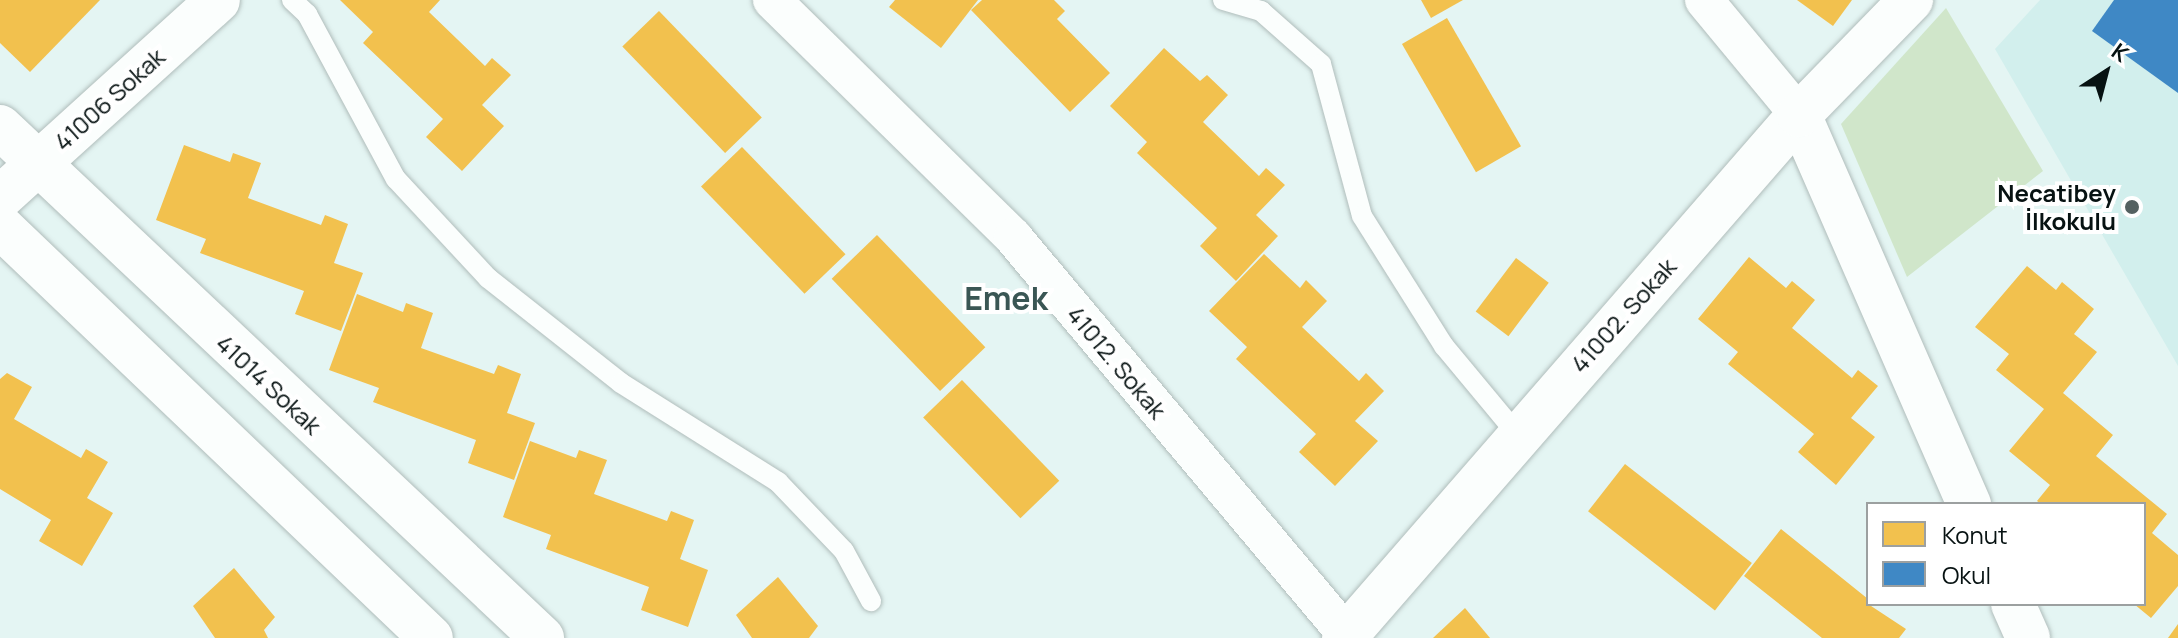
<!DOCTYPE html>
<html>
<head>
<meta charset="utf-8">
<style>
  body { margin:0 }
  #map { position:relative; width:2178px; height:638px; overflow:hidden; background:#e4f5f3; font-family:Manrope,sans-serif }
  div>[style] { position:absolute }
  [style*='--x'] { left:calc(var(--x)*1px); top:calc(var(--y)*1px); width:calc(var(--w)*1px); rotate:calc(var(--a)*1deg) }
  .built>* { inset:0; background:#d2efed }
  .green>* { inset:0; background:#d0e6ca }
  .homes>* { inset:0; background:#f2c14e; transform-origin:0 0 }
  .schools>* { inset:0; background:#3f88c5 }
  .roads { filter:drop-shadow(0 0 2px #b0bdbb) drop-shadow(0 0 2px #b0bdbb) }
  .lane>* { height:20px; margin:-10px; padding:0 10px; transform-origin:10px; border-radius:10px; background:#fbfefd }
  .street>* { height:38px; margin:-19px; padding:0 19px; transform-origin:19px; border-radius:19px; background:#fbfefd }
  .secondary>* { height:44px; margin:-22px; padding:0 22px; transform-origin:22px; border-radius:22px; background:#fbfefd }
  .dots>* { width:22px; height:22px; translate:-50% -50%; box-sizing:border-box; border:4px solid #fff; border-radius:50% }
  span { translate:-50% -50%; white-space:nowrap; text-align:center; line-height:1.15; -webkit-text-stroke:8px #fff; paint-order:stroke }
  .street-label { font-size:24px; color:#071212 }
  .poi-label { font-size:24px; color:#071212; font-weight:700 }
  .right { translate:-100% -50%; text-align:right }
  .district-label { font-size:32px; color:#3a5654; font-weight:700 }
  .legend { position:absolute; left:1866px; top:502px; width:280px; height:104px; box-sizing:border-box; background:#fff; border:2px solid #9ca0a0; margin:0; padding:10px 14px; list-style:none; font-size:24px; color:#071212 }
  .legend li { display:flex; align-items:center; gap:16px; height:40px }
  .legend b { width:40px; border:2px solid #9ca0a0 }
  .north { position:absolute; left:2066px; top:32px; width:80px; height:80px; -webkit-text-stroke:6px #fff; paint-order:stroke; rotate:36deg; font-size:22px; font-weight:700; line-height:32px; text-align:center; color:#071212 }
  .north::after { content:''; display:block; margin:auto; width:28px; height:36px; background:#071212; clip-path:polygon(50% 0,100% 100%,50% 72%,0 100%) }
</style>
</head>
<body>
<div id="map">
  <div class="built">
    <i style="clip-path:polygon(2040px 0,2178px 0,2178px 366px,1995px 49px)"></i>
  </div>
  <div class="green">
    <i style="clip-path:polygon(1946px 8px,2043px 171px,1907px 277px,1841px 124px)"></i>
  </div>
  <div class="homes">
    <i style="clip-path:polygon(0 0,100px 0,30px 72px,0 43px)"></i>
    <i style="clip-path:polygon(340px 0,440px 0,429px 12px,485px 66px,492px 58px,511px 75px,482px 105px,504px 126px,462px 171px,426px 137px,443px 119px,363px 43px,373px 32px)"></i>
    <i style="clip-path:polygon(895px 0,978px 0,941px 48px,889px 7px)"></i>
    <i style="clip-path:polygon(982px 0,1054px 0,1065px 11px,1057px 19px,1110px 73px,1070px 112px,971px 10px)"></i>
    <i style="clip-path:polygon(1421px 0,1463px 0,1431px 18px)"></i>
    <i style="clip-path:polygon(1797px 0,1852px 0,1833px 26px)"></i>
    <i style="left:659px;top:11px;width:148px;height:51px;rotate:46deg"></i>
    <i style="left:1447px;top:18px;width:148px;height:52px;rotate:60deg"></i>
    <i style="clip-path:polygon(1164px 48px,1200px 81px,1207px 75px,1228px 95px,1203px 122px,1259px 176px,1266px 168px,1285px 185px,1256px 215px,1278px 236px,1236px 281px,1200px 246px,1217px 228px,1137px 153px,1147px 142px,1110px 106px)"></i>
    <i style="clip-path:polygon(184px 145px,230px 162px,233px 153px,261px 163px,248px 198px,321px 225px,325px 215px,348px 224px,334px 263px,363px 273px,341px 331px,295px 314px,304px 291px,200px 253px,206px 239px,156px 220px)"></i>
    <i style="left:742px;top:147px;width:149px;height:57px;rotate:46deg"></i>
    <i style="left:877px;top:235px;width:156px;height:63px;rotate:46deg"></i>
    <i style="clip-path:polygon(1264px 254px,1300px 288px,1306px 280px,1327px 301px,1302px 327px,1359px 381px,1366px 373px,1384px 391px,1355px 421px,1378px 441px,1335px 486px,1299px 452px,1316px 434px,1236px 359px,1247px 347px,1209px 311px)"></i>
    <i style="clip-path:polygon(1749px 257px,1786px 288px,1792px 281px,1815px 300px,1792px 328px,1852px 378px,1858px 370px,1878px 386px,1851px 418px,1875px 437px,1836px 485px,1798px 452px,1814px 434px,1728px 364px,1738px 352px,1698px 319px)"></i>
    <i style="left:1516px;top:258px;width:41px;height:67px;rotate:37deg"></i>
    <i style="clip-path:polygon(2027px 266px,2056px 290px,2062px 282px,2094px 309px,2074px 334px,2097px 352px,2063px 393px,2113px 435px,2096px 456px,2167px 514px,2152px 533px,2178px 555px,2178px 586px,2151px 618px,2134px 604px,2144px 604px,2144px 504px,2041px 504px,2037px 501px,2050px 485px,2009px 451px,2044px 409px,1996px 370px,2009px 354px,1975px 327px)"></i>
    <i style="clip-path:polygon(357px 294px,403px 312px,406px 303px,433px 313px,421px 348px,494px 374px,498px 365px,521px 374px,507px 413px,535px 423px,514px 480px,468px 463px,476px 440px,373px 402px,379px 388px,329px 370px)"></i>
    <i style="clip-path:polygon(7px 373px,32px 387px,14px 419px,81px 458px,86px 449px,108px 462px,87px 498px,113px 513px,82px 566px,39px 541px,51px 520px,0 489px,0 379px)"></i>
    <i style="left:962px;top:380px;width:140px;height:54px;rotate:46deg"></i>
    <i style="clip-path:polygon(530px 441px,576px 458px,579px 450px,607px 460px,594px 494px,667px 521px,671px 511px,694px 520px,680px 559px,708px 570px,688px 627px,641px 610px,649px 587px,546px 549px,551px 535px,503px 517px)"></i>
    <i style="left:1625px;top:464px;width:161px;height:60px;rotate:38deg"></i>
    <i style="clip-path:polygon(1781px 529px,1868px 599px,1868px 604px,1906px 629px,1899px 638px,1822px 638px,1744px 576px)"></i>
    <i style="clip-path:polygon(234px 568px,275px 617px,264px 630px,268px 638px,215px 638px,193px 606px)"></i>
    <i style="clip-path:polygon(778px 577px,818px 626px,809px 638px,752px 638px,736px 615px)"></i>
    <i style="clip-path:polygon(1465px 608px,1490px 638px,1433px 638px)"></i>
    <i style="clip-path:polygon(2178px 624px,2178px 638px,2168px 638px)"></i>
  </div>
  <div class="schools">
    <i style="clip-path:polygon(2114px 0,2178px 0,2178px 93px,2092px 31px)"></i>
  </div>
  <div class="roads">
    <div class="lane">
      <i style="--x:292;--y:0;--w:21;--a:43"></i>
      <i style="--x:307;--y:14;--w:187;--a:61.7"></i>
      <i style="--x:396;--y:179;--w:135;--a:47.1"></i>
      <i style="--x:488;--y:278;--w:169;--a:38.3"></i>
      <i style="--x:621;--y:383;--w:186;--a:32.2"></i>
      <i style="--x:778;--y:482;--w:95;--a:46.3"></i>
      <i style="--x:844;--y:551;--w:57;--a:61.6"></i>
      <i style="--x:1223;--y:0;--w:40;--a:16"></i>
      <i style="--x:1261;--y:11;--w:80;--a:41.5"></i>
      <i style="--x:1321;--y:64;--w:157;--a:74.9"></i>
      <i style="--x:1362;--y:216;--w:154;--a:57.8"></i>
      <i style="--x:1444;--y:346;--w:114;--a:50.3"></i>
    </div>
    <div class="street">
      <i style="--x:772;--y:0;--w:338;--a:44.5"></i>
      <i style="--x:1013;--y:237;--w:520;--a:50"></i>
      <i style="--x:1704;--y:0;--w:149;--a:50.4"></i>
    </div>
    <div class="secondary">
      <i style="--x:1799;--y:115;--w:425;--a:66.4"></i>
      <i style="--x:0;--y:127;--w:745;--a:43.31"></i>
      <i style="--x:0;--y:198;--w:294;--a:-42.2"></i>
      <i style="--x:0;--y:226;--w:596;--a:43.71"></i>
      <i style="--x:2013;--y:604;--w:37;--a:66"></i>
      <i style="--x:1344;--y:638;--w:693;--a:-48.98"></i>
      <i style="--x:1799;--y:115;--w:161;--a:-45.8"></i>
    </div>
  </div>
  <div class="dots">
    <i style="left:2132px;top:207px;background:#546161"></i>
  </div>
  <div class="street-label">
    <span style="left:109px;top:99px;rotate:-42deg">41006 Sokak</span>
    <span style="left:1623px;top:315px;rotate:-48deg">41002. Sokak</span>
    <span style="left:1117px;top:362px;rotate:50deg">41012. Sokak</span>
    <span style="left:269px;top:384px;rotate:43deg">41014 Sokak</span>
  </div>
  <div class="poi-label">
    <span class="right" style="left:2116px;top:207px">Necatibey<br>İlkokulu</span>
  </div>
  <div class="district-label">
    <span style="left:1006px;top:298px">Emek</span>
  </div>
  <ul class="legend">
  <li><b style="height:22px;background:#f2c14e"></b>Konut</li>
  <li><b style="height:22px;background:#3f88c5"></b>Okul</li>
  </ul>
  <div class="north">K</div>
</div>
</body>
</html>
